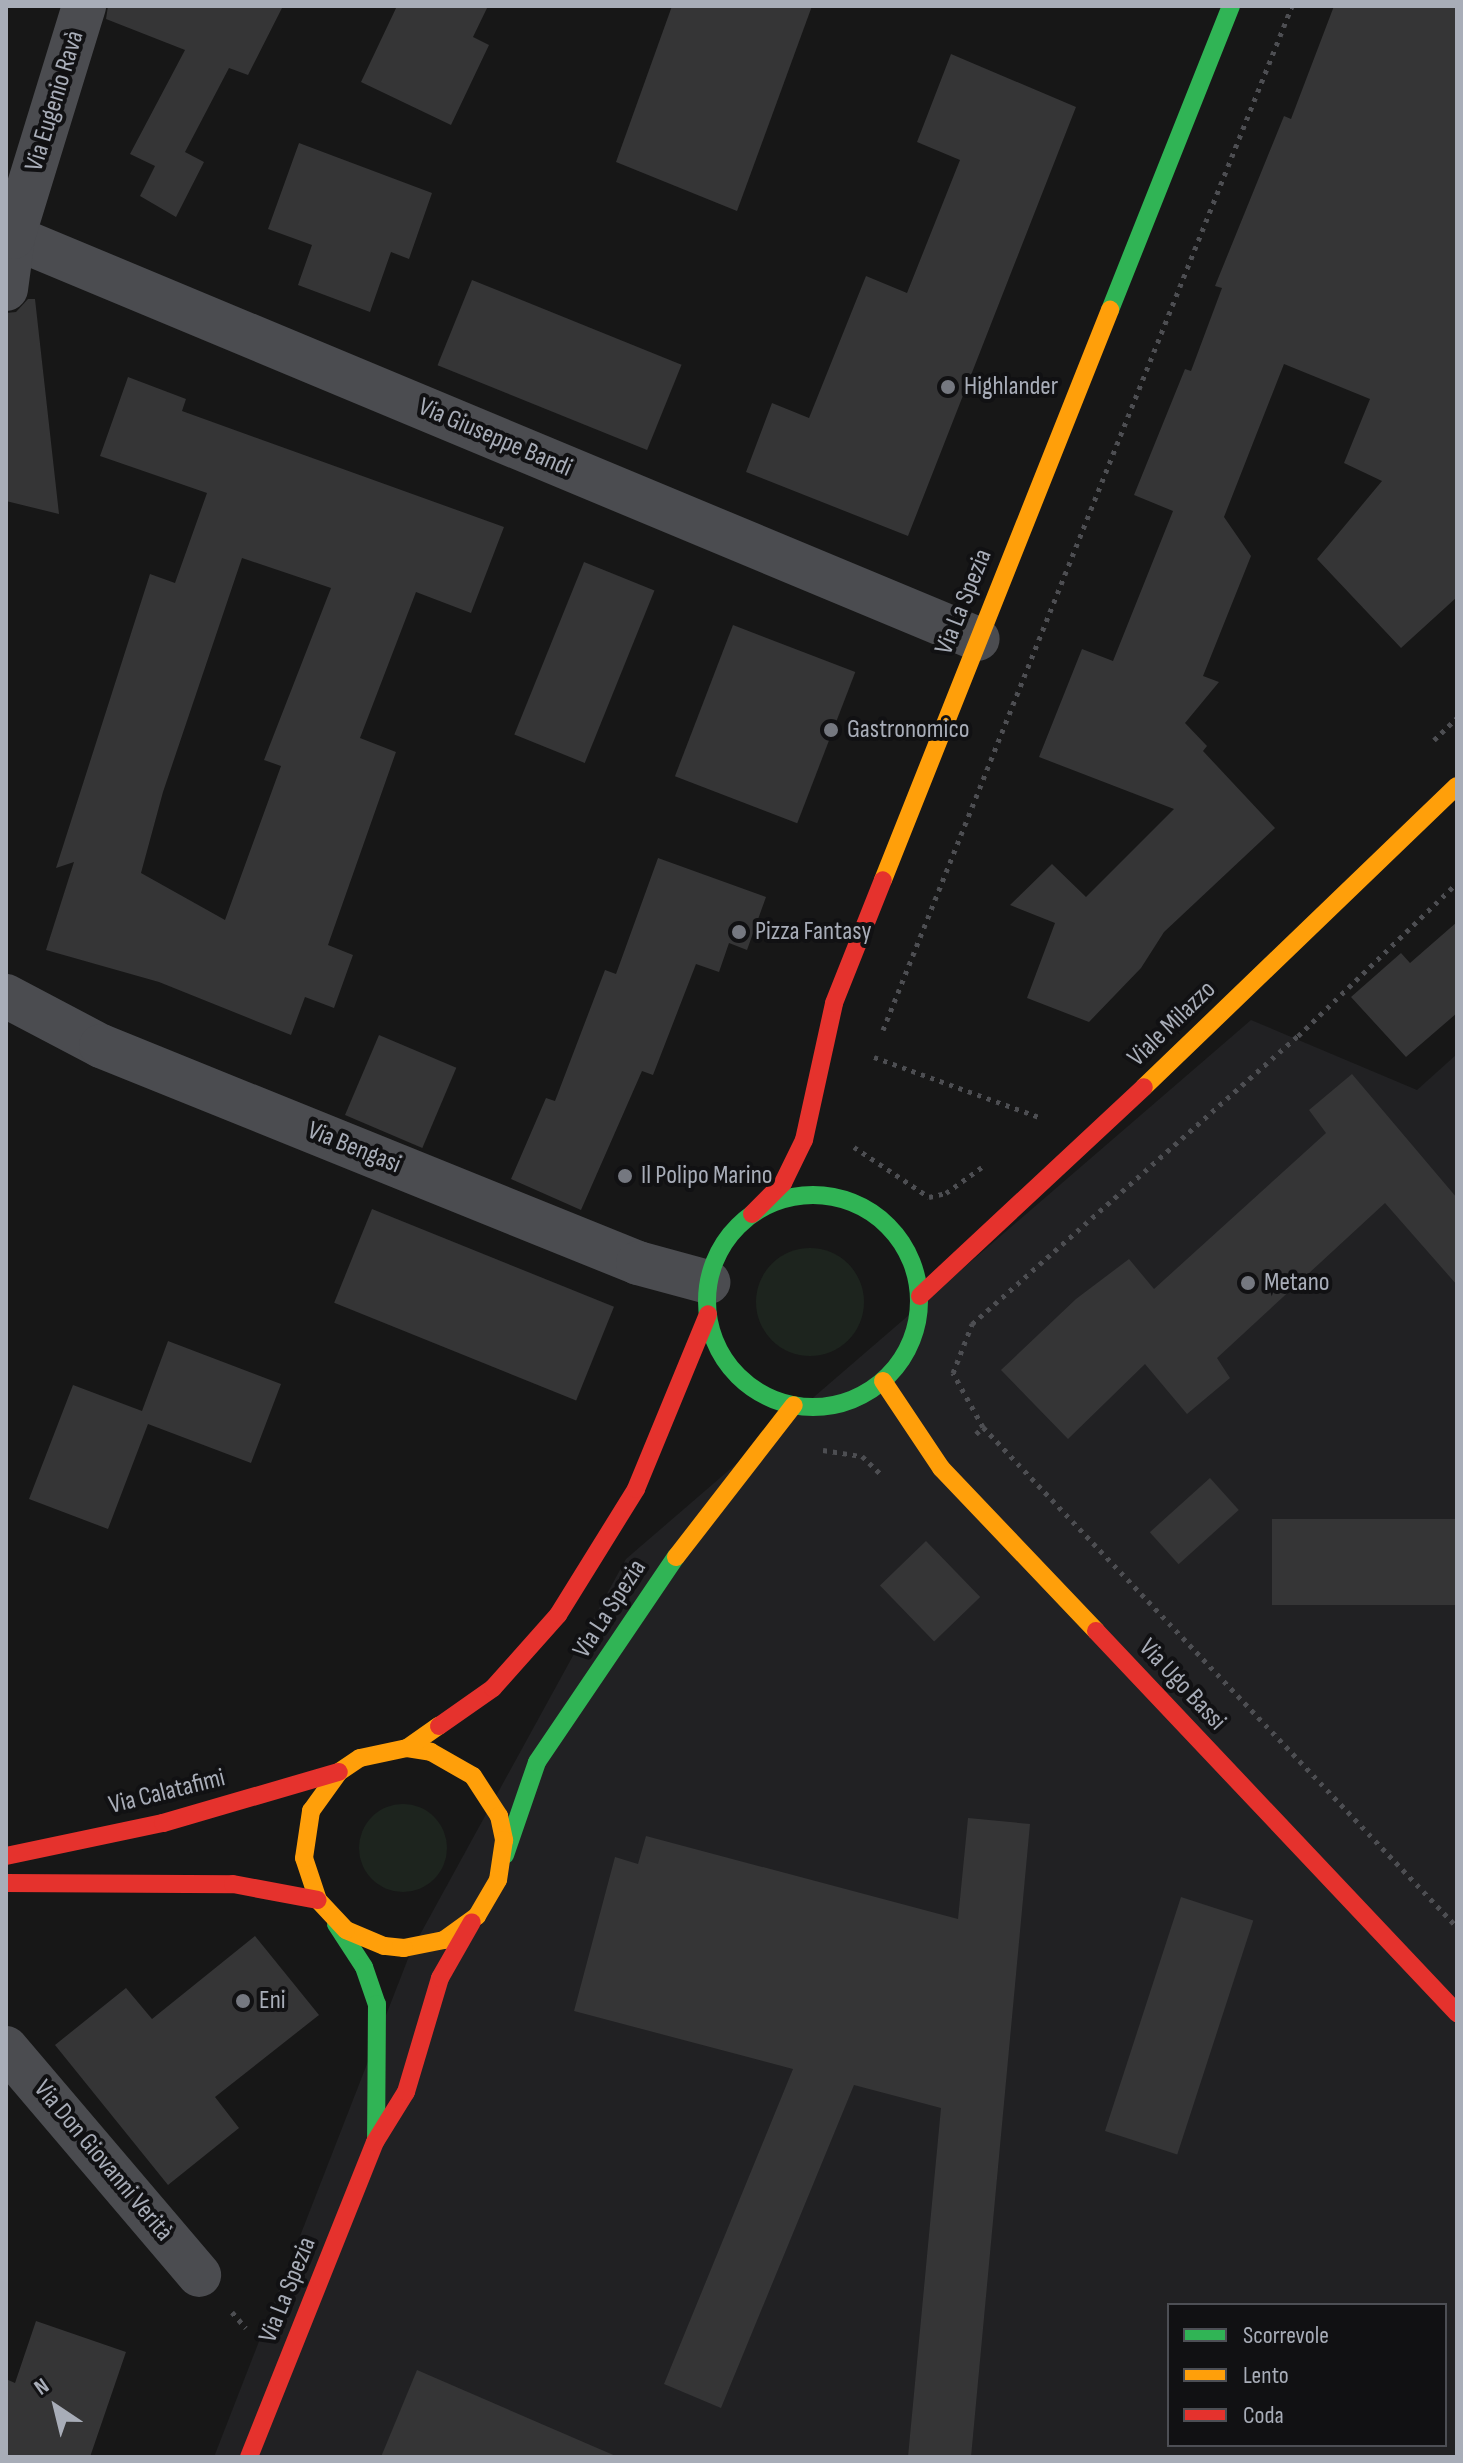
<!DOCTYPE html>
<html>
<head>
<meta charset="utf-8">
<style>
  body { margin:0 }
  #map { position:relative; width:1463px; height:2463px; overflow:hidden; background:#171717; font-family:"Sofia Sans Condensed",sans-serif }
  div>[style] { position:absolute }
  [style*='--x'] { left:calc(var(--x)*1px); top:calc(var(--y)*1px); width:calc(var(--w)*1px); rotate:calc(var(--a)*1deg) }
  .built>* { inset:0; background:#212123 }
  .green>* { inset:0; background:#1d241e }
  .round { border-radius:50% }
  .building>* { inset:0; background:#353536; transform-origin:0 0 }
  .path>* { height:5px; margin-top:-2.5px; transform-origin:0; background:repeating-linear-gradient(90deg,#4d4e52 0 4px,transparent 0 10px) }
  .street>* { height:44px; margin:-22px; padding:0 22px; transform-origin:22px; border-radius:22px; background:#4b4c50 }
  .fast>* { height:18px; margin:-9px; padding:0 9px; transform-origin:9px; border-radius:9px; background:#30b455 }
  .fast>.ring { margin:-9px; padding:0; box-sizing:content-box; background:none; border:18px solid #30b455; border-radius:50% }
  .slow>* { height:18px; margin:-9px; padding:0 9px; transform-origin:9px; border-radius:9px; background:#ff9f0a }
  .jam>* { height:18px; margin:-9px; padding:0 9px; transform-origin:9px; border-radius:9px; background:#e5322d }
  .dots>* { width:22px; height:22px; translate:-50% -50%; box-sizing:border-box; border:4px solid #111113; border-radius:50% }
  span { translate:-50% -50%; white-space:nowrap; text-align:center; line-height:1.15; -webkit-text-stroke:8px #111113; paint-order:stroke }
  .street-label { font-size:26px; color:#a8adb8 }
  .poi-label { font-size:26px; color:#a8adb8 }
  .left { translate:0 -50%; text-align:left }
  .frame { position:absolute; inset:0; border:8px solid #a8adb8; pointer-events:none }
  .legend { position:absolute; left:1167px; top:2303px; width:280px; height:144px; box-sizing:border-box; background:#111113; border:2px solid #4d4f55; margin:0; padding:10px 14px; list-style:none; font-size:24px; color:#a8adb8 }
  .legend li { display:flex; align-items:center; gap:16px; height:40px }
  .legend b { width:40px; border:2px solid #4d4f55 }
  .north { position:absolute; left:16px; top:2367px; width:80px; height:80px; -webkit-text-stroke:6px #111113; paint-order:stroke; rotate:325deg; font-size:22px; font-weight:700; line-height:32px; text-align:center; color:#a8adb8 }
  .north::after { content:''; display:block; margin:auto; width:28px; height:36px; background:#a8adb8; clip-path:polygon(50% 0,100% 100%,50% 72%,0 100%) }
</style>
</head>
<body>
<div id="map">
  <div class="built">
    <i style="clip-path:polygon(evenodd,1251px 1020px,1417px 1090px,1457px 1054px,1457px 2457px,214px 2457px,411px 1951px,626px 1559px,1251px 1020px,1169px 2305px,1445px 2305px,1445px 2445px,1169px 2445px,1169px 2305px)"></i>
  </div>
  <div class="green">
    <i class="round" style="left:756px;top:1248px;width:108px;height:108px"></i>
    <i class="round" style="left:359px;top:1804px;width:88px;height:88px"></i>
  </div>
  <div class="building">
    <i style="clip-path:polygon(108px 6px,283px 6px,248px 75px,229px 68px,185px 152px,204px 162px,176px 217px,140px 196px,155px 166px,130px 154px,185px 50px,106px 19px)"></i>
    <i style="clip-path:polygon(397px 6px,488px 6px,473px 37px,489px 45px,451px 125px,361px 82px)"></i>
    <i style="clip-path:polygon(672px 6px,812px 6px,737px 211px,616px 162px)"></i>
    <i style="clip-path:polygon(1334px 6px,1457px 6px,1457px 597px,1401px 648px,1317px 559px,1382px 481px,1344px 463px,1370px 399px,1284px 364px,1224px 517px,1251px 556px,1203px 676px,1219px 682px,1185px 723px,1207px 746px,1203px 751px,1275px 828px,1164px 932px,1141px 968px,1089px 1022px,1027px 998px,1055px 923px,1010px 905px,1052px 864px,1086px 897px,1174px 809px,1039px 757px,1082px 649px,1113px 661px,1173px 511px,1134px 495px,1185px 369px,1191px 371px,1222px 288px,1215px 286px,1284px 116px,1291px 119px)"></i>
    <i style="clip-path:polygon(951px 54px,1076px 107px,908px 536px,746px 472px,772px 403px,809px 418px,866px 276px,907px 293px,960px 160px,917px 142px)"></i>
    <i style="clip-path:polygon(299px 143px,432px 193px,409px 259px,391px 252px,370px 312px,298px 285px,312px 245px,268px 229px)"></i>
    <i style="left:472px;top:280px;width:226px;height:92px;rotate:22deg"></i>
    <i style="clip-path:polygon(28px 299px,35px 299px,59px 514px,6px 501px,6px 313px,16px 312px)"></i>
    <i style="clip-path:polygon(evenodd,128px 377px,186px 399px,182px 411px,504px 527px,471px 613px,416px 592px,360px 738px,396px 752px,328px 945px,353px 955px,334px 1008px,305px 997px,291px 1035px,159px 982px,46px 950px,74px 862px,56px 868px,150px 574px,175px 583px,207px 493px,100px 456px,128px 377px,242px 558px,331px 588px,264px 760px,281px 766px,225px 920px,141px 873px,163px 792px,242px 558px)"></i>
    <i style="left:584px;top:562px;width:76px;height:186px;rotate:22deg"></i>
    <i style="left:733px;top:625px;width:131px;height:162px;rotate:21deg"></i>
    <i style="clip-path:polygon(658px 858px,766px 897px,747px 950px,729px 943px,719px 972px,696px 964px,653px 1075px,642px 1071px,581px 1210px,511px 1179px,546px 1098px,555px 1101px,605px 970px,616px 974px)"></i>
    <i style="clip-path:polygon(1457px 922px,1457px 1013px,1406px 1057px,1351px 997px,1401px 953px,1410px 963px)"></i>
    <i style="left:379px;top:1035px;width:84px;height:87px;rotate:23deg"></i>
    <i style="clip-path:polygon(1352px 1074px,1457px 1198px,1457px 1285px,1385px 1203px,1217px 1358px,1230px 1378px,1187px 1414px,1145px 1364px,1068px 1439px,1001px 1370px,1076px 1299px,1129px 1259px,1154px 1289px,1326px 1133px,1309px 1110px)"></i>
    <i style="left:372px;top:1209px;width:261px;height:101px;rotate:22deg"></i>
    <i style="clip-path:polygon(168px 1341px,281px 1384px,251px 1463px,148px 1424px,108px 1529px,29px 1499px,73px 1385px,142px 1411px)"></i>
    <i style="left:1210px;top:1478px;width:43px;height:81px;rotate:48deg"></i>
    <i style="left:1457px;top:1519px;width:86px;height:185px;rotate:90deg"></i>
    <i style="left:926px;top:1541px;width:78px;height:64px;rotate:46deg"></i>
    <i style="clip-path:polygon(968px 1818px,1030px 1824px,971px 2457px,908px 2457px,941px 2108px,854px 2085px,721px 2408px,664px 2384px,793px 2069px,574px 2011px,615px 1857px,638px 1864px,646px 1836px,958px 1919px)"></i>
    <i style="left:1181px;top:1897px;width:76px;height:246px;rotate:18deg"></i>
    <i style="clip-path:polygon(255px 1936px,319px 2015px,215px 2097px,239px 2128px,168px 2185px,55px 2045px,126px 1988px,152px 2019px)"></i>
    <i style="clip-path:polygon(36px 2321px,126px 2352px,90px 2457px,6px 2457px,6px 2379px,15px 2383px)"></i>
    <i style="clip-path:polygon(417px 2370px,618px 2457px,381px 2457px)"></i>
  </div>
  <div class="path">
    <i style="--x:1434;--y:740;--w:32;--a:-44"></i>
    <i style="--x:883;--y:1030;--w:1103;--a:-68.23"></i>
    <i style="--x:874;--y:1057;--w:176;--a:20"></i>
    <i style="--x:854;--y:1147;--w:90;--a:33.7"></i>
    <i style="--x:929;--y:1197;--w:17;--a:-13"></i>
    <i style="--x:946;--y:1193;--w:44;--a:-35.8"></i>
    <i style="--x:983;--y:1427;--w:689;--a:46.53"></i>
    <i style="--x:976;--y:1434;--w:10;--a:-45"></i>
    <i style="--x:983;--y:1427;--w:62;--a:-119.1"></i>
    <i style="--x:953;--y:1373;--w:53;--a:-68.8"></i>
    <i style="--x:972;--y:1324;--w:435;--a:-41.5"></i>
    <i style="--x:1298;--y:1036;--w:221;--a:-43.9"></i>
    <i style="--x:823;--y:1450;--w:39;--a:9"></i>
    <i style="--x:862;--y:1456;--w:29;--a:44"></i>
    <i style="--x:232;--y:2312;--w:21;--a:49"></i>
  </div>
  <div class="street">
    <i style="--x:13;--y:237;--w:1045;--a:22.62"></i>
    <i style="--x:6;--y:289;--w:52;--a:-82.3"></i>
    <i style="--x:13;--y:237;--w:242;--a:-72.9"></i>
    <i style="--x:6;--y:996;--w:107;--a:27.8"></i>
    <i style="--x:101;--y:1046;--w:579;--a:22"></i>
    <i style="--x:638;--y:1263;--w:73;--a:15.2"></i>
    <i style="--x:6;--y:2048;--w:298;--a:49.6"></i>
  </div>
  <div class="fast">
    <i style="--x:1110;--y:310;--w:327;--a:-68.3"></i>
    <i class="ring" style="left:707px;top:1195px;width:194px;height:194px"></i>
    <i style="--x:505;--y:1855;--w:98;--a:-71"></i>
    <i style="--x:537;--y:1762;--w:248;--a:-55.9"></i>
    <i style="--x:336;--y:1924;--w:51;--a:56.9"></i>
    <i style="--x:364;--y:1967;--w:39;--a:71"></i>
    <i style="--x:377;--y:2004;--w:136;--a:90.4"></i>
  </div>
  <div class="slow">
    <i style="--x:883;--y:880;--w:614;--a:-68.29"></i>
    <i style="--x:1144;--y:1087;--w:434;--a:-43.9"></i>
    <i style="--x:883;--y:1381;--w:105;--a:56.3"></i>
    <i style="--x:941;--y:1468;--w:225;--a:46.4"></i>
    <i style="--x:676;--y:1557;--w:192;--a:-52.2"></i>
    <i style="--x:407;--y:1748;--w:24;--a:9"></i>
    <i style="--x:431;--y:1752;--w:48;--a:29.7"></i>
    <i style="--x:473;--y:1776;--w:48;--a:57"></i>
    <i style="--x:499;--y:1816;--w:25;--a:78"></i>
    <i style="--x:504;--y:1840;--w:40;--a:98.5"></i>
    <i style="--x:498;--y:1880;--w:42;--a:120.3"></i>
    <i style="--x:477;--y:1916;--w:41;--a:144"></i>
    <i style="--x:444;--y:1940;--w:41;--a:168.7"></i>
    <i style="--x:404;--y:1948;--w:20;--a:-174"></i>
    <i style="--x:384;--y:1946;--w:41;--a:-157.2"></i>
    <i style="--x:346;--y:1930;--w:41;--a:-133"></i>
    <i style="--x:318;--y:1900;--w:44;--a:-108.4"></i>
    <i style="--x:304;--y:1858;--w:48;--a:-81.5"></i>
    <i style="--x:311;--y:1811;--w:48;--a:-54.3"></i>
    <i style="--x:339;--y:1772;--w:25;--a:-34"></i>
    <i style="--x:360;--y:1758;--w:48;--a:-12"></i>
    <i style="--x:407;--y:1748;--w:39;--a:-35"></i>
  </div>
  <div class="jam">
    <i style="--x:752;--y:1214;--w:44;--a:-45"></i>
    <i style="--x:783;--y:1183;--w:48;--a:-64"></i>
    <i style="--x:804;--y:1140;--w:140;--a:-77.6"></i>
    <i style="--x:834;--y:1003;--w:132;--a:-68.3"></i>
    <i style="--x:920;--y:1296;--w:306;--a:-43"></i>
    <i style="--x:1096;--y:1631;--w:526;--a:46.62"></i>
    <i style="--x:439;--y:1726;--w:66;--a:-35.1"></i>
    <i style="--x:493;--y:1688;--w:98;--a:-48.3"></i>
    <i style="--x:558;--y:1615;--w:148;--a:-58.2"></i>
    <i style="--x:636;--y:1489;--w:189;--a:-67.6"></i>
    <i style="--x:6;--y:1856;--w:160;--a:-11.9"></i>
    <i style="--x:163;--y:1823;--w:183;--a:-16.2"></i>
    <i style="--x:6;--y:1883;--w:227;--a:0.3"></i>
    <i style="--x:233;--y:1884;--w:86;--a:10.7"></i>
    <i style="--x:249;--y:2457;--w:339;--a:-68.2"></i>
    <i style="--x:375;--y:2142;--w:59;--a:-58.2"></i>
    <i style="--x:406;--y:2092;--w:119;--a:-73.4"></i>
    <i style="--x:440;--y:1978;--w:64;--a:-60.3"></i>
  </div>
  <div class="dots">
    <i style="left:948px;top:387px;background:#757880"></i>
    <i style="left:831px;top:730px;background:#757880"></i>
    <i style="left:739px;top:932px;background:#757880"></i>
    <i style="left:625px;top:1176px;background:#757880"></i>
    <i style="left:1248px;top:1283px;background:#757880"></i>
    <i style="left:243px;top:2001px;background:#757880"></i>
  </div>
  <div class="street-label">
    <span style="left:55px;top:101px;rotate:-73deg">Via Eugenio Ravà</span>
    <span style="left:495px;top:438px;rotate:23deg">Via Giuseppe Bandi</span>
    <span style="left:964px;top:602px;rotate:-68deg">Via La Spezia</span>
    <span style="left:1172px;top:1024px;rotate:-44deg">Viale Milazzo</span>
    <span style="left:354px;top:1148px;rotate:22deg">Via Bengasi</span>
    <span style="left:610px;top:1609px;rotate:-57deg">Via La Spezia</span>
    <span style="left:1182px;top:1685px;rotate:47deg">Via Ugo Bassi</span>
    <span style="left:167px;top:1792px;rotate:-14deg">Via Calatafimi</span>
    <span style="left:103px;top:2161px;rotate:50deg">Via Don Giovanni Verità</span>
    <span style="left:288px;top:2290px;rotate:-68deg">Via La Spezia</span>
  </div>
  <div class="poi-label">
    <span class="left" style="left:964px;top:387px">Highlander</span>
    <span class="left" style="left:847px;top:730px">Gastronomico</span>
    <span class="left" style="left:755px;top:932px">Pizza Fantasy</span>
    <span class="left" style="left:641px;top:1176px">Il Polipo Marino</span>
    <span class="left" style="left:1264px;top:1283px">Metano</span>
    <span class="left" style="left:259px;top:2001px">Eni</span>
  </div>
  <div class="frame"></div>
  <ul class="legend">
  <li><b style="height:10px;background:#30b455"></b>Scorrevole</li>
  <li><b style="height:10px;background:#ff9f0a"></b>Lento</li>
  <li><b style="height:10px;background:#e5322d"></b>Coda</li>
  </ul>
  <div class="north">N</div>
</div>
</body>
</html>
